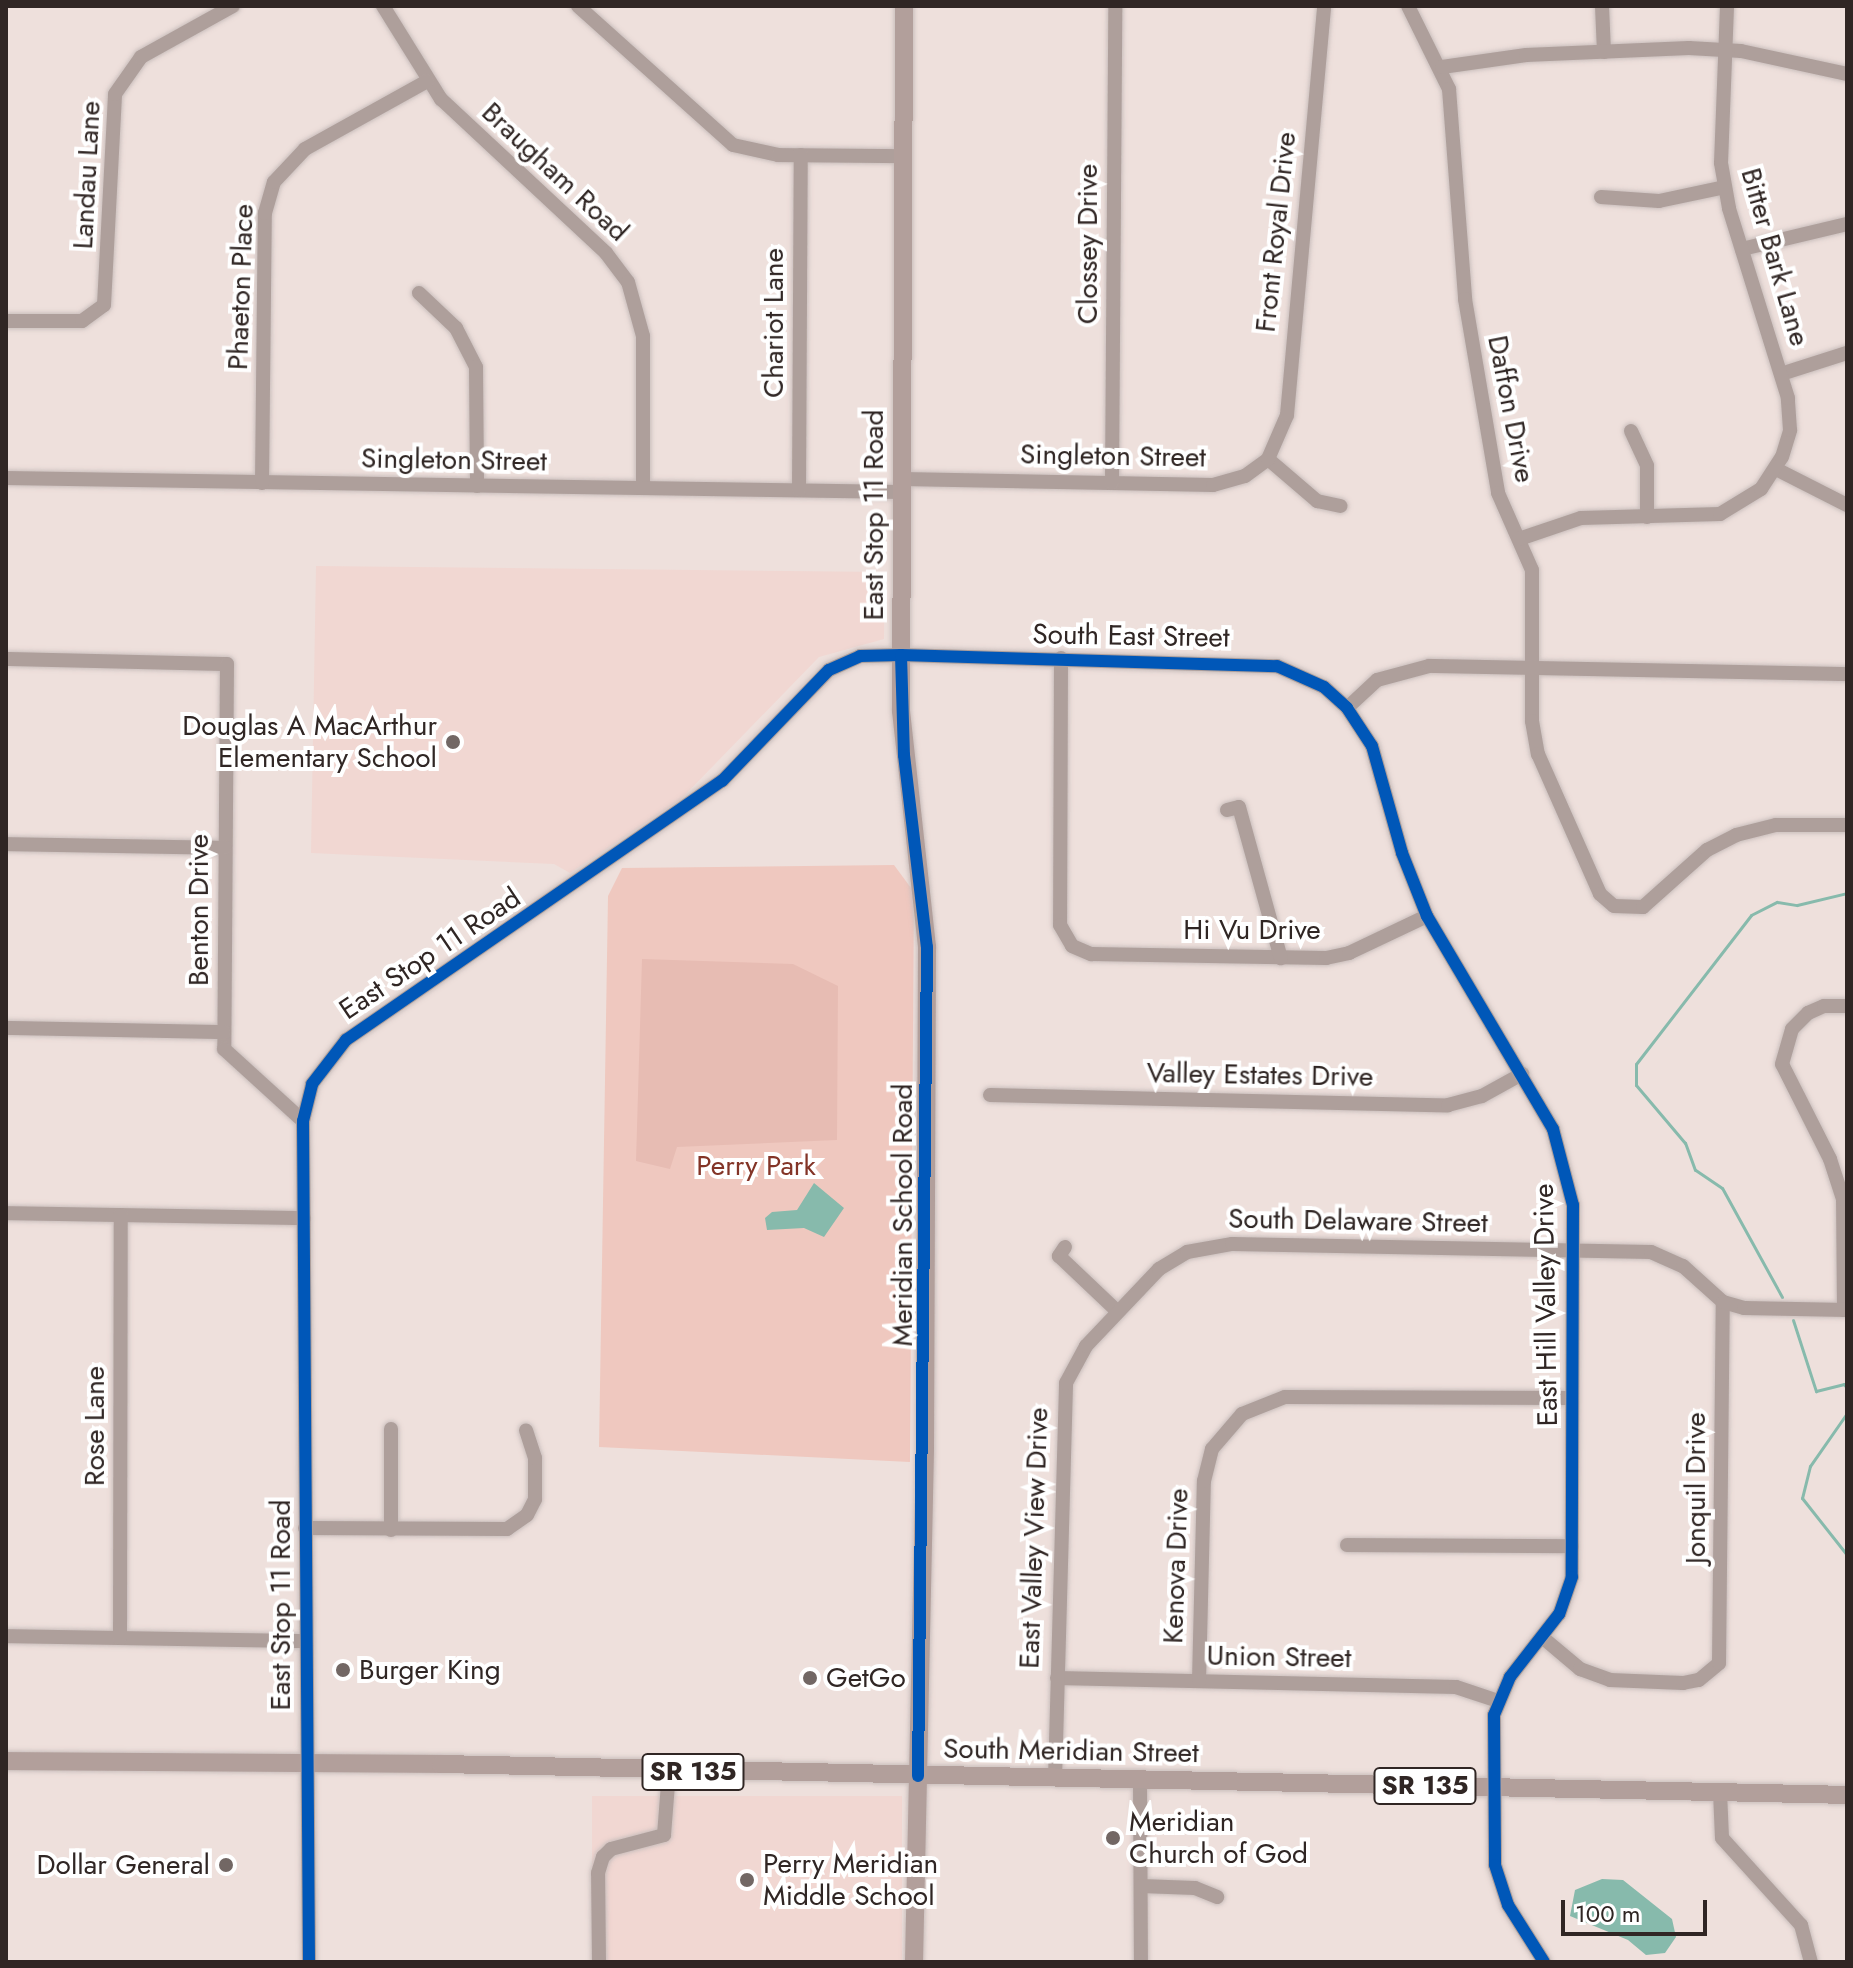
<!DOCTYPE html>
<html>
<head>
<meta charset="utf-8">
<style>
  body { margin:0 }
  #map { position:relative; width:1853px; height:1968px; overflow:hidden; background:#eee0dc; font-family:Jost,sans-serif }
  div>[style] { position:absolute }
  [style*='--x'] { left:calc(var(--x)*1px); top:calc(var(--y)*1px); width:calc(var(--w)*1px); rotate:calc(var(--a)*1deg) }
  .built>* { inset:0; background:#f1d7d2; transform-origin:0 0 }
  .green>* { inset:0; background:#efc8bf }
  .forest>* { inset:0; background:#e7bcb3 }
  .water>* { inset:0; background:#87baac }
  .stream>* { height:3px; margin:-1.5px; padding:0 1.5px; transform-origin:1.5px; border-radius:1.5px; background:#87baac }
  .roads { filter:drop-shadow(0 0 2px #cabfbd) drop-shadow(0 0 2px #cabfbd) }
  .minor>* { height:14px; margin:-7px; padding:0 7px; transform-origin:7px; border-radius:7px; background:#ae9f9b }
  .major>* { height:18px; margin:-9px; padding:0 9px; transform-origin:9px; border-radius:9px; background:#b29f9b }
  .cycleway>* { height:12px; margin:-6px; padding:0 6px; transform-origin:6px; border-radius:6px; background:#0057b8 }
  .dots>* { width:22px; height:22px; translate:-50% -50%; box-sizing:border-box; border:4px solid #fff; border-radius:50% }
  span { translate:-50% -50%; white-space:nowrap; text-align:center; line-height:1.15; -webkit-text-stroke:8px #fff; paint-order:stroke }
  .shield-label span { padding:2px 6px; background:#fff; border:2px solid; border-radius:6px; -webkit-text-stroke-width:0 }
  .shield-label { font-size:26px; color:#302624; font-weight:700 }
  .street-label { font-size:28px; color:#302624 }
  .poi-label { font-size:28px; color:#302624 }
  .right { translate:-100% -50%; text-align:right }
  .left { translate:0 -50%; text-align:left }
  .park-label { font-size:28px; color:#833427 }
  .frame { position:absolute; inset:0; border:8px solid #302624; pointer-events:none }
  .scale { position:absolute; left:1561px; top:1900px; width:146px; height:36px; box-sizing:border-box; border:4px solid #302624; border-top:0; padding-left:10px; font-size:24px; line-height:28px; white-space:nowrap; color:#302624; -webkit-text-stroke:6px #fff; paint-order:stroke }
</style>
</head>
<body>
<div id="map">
  <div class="built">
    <i style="clip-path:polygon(316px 566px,885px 572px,884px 639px,819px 657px,680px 800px,570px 873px,554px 864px,311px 853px)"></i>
    <i style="left:592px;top:1796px;width:310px;height:166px"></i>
  </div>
  <div class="green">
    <i style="clip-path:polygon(894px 865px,914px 892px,910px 1462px,599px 1447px,608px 896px,622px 868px)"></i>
  </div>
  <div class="forest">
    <i style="clip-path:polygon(642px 959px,793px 964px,838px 986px,837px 1140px,677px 1147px,670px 1169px,636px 1161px)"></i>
  </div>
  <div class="water">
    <i style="clip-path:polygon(814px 1183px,844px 1208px,824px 1237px,804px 1228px,767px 1230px,765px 1218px,772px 1212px,797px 1210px)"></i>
    <i style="clip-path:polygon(1602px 1879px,1623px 1880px,1672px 1919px,1676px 1937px,1665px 1953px,1646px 1955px,1628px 1940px,1570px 1916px,1575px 1890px)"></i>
  </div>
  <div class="stream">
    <i style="--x:1782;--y:1297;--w:124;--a:-118.8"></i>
    <i style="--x:1722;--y:1188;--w:32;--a:-146"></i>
    <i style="--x:1695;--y:1170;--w:29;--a:-110"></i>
    <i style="--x:1685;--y:1143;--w:76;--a:-130.2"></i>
    <i style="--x:1636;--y:1085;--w:21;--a:-90"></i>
    <i style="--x:1636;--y:1064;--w:188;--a:-52.3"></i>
    <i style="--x:1751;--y:915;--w:29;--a:-27"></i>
    <i style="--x:1777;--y:902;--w:20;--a:9"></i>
    <i style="--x:1797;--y:905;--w:51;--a:-13.5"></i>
    <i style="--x:1793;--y:1320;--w:75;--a:72.1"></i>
    <i style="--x:1816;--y:1391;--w:29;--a:-14"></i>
    <i style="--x:1844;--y:1384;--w:5;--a:53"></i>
    <i style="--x:1847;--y:1413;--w:65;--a:124.9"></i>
    <i style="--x:1810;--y:1466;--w:33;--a:104"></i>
    <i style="--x:1802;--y:1498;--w:73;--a:51.7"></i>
  </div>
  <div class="roads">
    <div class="minor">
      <i style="--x:383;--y:6;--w:110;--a:58.1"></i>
      <i style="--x:441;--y:99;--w:226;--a:43"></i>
      <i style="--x:606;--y:253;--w:36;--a:53"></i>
      <i style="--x:628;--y:282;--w:56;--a:74.5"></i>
      <i style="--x:643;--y:336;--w:152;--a:90"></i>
      <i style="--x:578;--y:6;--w:208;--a:41.9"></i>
      <i style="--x:733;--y:145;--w:46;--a:12.5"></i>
      <i style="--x:778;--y:155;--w:126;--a:0.5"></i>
      <i style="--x:1408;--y:6;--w:93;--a:63.7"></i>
      <i style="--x:1449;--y:89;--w:211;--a:85.6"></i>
      <i style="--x:1465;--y:299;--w:197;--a:80.3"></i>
      <i style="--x:1498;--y:493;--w:84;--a:66.2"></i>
      <i style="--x:1532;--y:570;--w:151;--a:90"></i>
      <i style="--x:1532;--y:721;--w:34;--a:80"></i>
      <i style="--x:1538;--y:754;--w:153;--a:66.1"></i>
      <i style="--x:1600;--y:894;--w:18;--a:41"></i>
      <i style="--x:1614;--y:906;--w:29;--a:2"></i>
      <i style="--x:1643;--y:907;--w:86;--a:-41.7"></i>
      <i style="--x:1707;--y:850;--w:33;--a:-27"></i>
      <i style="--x:1736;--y:835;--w:41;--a:-14"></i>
      <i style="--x:1776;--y:825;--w:71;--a:0"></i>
      <i style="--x:1602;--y:6;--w:46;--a:87.5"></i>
      <i style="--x:1442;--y:67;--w:85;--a:-8.1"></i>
      <i style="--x:1526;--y:55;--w:163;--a:-2.5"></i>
      <i style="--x:1689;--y:48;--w:52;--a:3.3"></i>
      <i style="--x:1741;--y:51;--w:108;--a:12.2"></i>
      <i style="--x:1601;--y:197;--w:58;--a:3.9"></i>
      <i style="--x:1659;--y:201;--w:67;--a:-12"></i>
      <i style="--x:1742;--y:249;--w:108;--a:-13.4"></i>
      <i style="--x:419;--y:293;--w:51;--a:43.4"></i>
      <i style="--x:456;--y:328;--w:44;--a:62.9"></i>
      <i style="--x:476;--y:367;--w:119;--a:89.5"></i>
      <i style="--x:6;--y:321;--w:76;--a:0"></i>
      <i style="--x:82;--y:321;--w:27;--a:-36"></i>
      <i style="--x:104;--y:305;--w:211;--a:-87"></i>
      <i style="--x:115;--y:94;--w:45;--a:-54.9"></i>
      <i style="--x:141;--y:57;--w:105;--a:-29"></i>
      <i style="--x:1781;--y:374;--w:69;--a:-17.7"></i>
      <i style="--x:1631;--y:431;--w:38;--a:65"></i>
      <i style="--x:1647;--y:466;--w:51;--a:90"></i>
      <i style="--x:1268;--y:459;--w:65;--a:40.6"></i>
      <i style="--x:1317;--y:501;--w:24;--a:12"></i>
      <i style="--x:1776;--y:469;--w:80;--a:26.9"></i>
      <i style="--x:6;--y:478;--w:896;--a:0.9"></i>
      <i style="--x:902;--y:479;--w:311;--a:1.1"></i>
      <i style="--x:1213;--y:485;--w:33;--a:-16"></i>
      <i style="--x:1245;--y:476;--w:29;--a:-36"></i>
      <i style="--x:1268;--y:459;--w:48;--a:-66.6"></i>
      <i style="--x:1287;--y:415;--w:411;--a:-84.8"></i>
      <i style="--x:262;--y:483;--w:270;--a:-89.4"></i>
      <i style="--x:265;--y:213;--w:32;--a:-74"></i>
      <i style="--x:274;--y:182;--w:45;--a:-46.8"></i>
      <i style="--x:305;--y:149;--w:140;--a:-29.1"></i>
      <i style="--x:1112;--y:483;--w:477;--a:-89.6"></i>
      <i style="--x:799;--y:490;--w:335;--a:-89.7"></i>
      <i style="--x:1519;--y:539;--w:65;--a:-18.7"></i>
      <i style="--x:1581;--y:518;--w:139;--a:-1.6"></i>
      <i style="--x:1720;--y:514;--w:48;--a:-31.4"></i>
      <i style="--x:1761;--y:489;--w:38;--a:-57"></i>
      <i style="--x:1782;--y:457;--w:28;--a:-73"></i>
      <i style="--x:1790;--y:430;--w:32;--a:-94"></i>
      <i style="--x:1788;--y:398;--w:199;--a:-107.3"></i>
      <i style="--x:1729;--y:208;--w:46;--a:-100.1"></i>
      <i style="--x:1721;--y:163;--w:157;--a:-87.8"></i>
      <i style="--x:1061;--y:658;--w:267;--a:90.2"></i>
      <i style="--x:1060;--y:925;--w:24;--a:60"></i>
      <i style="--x:1072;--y:946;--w:21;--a:23"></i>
      <i style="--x:1091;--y:954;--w:235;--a:1"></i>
      <i style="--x:1326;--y:958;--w:24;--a:-12"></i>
      <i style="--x:1349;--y:953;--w:86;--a:-25.4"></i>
      <i style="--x:6;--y:659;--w:221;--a:1.3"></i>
      <i style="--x:227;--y:664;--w:385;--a:90.4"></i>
      <i style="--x:224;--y:1049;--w:107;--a:42.3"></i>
      <i style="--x:1347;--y:708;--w:41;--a:-43"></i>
      <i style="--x:1377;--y:680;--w:54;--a:-15.1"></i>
      <i style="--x:1429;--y:666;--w:418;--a:1.1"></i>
      <i style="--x:1227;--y:810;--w:12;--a:-14"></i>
      <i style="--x:1239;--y:807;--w:157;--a:74.5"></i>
      <i style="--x:6;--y:844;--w:219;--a:1"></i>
      <i style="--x:6;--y:1028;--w:218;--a:1.1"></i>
      <i style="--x:990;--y:1095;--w:458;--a:1.3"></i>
      <i style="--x:1448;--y:1105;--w:35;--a:-15"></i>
      <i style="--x:1482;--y:1096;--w:46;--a:-28.8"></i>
      <i style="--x:6;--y:1213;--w:298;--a:1"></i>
      <i style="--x:1065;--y:1247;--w:11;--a:124"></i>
      <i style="--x:1059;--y:1256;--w:81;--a:43.5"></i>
      <i style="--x:1844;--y:1310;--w:111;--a:-90.5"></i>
      <i style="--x:1843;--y:1199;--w:42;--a:-108"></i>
      <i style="--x:1830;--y:1159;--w:106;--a:-116.8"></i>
      <i style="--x:1782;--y:1064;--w:36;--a:-74"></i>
      <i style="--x:1792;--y:1029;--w:23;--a:-45"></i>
      <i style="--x:1808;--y:1013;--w:17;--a:-24"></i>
      <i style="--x:1824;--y:1006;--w:23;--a:0"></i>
      <i style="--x:305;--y:1528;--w:202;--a:0.3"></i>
      <i style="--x:507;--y:1529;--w:24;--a:-35"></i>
      <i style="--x:527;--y:1515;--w:18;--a:-63"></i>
      <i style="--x:535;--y:1499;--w:41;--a:-90"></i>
      <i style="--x:535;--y:1458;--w:29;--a:-108"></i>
      <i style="--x:391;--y:1530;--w:101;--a:-90"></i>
      <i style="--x:1347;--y:1545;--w:225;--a:0.3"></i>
      <i style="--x:6;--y:1636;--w:299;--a:1"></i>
      <i style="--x:1542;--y:1637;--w:50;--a:40.1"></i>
      <i style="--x:1580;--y:1669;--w:32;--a:20"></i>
      <i style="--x:1610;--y:1680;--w:73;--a:2.4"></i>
      <i style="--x:1683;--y:1683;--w:16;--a:-11"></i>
      <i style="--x:1699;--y:1680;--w:26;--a:-40"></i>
      <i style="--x:1719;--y:1663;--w:361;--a:-89.4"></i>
      <i style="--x:120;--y:1638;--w:423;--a:-89.9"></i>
      <i style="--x:1057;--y:1678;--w:399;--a:1.3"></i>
      <i style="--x:1456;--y:1687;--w:44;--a:18.4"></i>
      <i style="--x:1199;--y:1681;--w:200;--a:-88.6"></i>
      <i style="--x:1204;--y:1481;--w:33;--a:-76"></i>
      <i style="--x:1212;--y:1449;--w:46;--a:-49.4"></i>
      <i style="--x:1242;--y:1414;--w:46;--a:-21.6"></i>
      <i style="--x:1285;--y:1397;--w:287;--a:0.2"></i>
      <i style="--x:1055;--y:1779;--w:396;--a:-88.4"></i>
      <i style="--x:1066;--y:1383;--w:42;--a:-61.6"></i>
      <i style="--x:1086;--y:1346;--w:106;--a:-46.5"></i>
      <i style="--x:1159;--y:1269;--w:33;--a:-31"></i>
      <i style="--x:1187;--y:1252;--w:46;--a:-10.1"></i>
      <i style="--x:1232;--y:1244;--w:419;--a:1.1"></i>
      <i style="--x:1651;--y:1252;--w:35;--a:24"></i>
      <i style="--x:1683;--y:1266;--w:54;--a:42"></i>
      <i style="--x:1723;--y:1302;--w:22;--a:16"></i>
      <i style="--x:1744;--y:1308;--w:103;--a:1.1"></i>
      <i style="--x:1140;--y:1781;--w:181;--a:89.7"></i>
      <i style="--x:1720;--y:1792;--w:46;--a:87.5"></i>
      <i style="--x:1722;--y:1838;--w:118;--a:47.8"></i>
      <i style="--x:1801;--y:1925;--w:38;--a:75"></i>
      <i style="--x:1141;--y:1886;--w:54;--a:2.1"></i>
      <i style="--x:1195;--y:1888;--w:24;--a:22"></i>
      <i style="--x:309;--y:1962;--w:841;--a:-90.41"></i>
      <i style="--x:303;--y:1121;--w:38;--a:-76"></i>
      <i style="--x:312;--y:1084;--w:56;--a:-52.3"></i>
      <i style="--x:346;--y:1040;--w:457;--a:-34.6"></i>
      <i style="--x:722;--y:781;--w:154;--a:-46.1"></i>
      <i style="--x:829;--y:670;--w:34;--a:-24"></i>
      <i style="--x:860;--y:656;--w:41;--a:-1.4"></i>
      <i style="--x:901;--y:655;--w:376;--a:1.7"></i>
      <i style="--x:1277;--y:666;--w:51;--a:24.1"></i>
      <i style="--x:1324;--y:687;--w:31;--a:42"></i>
      <i style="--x:1347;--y:708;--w:45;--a:56.7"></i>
      <i style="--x:1372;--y:746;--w:111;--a:74.3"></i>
      <i style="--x:1402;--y:853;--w:68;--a:68.4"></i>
      <i style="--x:1427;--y:916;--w:247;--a:59.4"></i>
      <i style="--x:1553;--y:1129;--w:79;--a:75.3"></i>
      <i style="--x:1573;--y:1205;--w:372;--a:90.2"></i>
      <i style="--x:1572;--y:1577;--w:39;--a:109"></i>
      <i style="--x:1559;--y:1614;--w:80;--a:127.9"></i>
      <i style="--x:1510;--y:1677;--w:41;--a:112.8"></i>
      <i style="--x:1494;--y:1715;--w:150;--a:89.6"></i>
      <i style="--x:1495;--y:1865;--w:42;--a:72"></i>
      <i style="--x:1508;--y:1905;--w:67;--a:57.7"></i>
      <i style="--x:599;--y:1962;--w:89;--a:-90.6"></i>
      <i style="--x:598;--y:1873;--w:17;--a:-73"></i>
      <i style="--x:603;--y:1857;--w:11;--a:-45"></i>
      <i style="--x:611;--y:1849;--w:55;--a:-14.8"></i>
      <i style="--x:664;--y:1835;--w:63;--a:-85.5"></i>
    </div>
    <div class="major">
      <i style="--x:904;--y:6;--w:705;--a:90.24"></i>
      <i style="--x:901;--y:711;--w:237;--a:83.7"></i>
      <i style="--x:927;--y:947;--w:503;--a:90.23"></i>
      <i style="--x:925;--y:1450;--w:512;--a:91.23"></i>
      <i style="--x:6;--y:1761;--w:435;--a:0.4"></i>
      <i style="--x:441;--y:1764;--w:1406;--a:1.26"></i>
    </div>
  </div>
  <div class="cycleway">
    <i style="--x:901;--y:655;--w:100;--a:88.3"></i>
    <i style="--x:904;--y:755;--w:193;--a:83.2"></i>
    <i style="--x:927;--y:947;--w:829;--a:90.62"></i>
    <i style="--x:309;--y:1962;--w:841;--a:-90.41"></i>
    <i style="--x:303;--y:1121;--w:38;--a:-76"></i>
    <i style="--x:312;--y:1084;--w:56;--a:-52.3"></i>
    <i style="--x:346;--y:1040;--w:457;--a:-34.6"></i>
    <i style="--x:722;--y:781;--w:154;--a:-46.1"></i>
    <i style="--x:829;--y:670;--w:34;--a:-24"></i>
    <i style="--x:860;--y:656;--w:41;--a:-1.4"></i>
    <i style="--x:901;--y:655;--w:376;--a:1.7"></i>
    <i style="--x:1277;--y:666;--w:51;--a:24.1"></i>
    <i style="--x:1324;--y:687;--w:31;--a:42"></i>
    <i style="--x:1347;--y:708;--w:45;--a:56.7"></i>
    <i style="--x:1372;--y:746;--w:111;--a:74.3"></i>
    <i style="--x:1402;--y:853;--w:68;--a:68.4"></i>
    <i style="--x:1427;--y:916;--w:247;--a:59.4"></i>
    <i style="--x:1553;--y:1129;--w:79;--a:75.3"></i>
    <i style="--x:1573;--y:1205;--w:372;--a:90.2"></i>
    <i style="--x:1572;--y:1577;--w:39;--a:109"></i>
    <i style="--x:1559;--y:1614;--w:80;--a:127.9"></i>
    <i style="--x:1510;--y:1677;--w:41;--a:112.8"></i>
    <i style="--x:1494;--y:1715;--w:150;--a:89.6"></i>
    <i style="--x:1495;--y:1865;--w:42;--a:72"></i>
    <i style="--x:1508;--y:1905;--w:67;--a:57.7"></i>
  </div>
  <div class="dots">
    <i style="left:453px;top:742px;background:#726764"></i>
    <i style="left:343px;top:1670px;background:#726764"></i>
    <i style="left:810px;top:1678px;background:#726764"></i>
    <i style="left:1113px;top:1838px;background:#726764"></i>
    <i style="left:226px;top:1865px;background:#726764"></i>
    <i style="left:747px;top:1880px;background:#726764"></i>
  </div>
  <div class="shield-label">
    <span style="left:693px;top:1772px">SR 135</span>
    <span style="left:1425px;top:1786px">SR 135</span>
  </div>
  <div class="street-label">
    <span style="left:555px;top:172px;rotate:43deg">Braugham Road</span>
    <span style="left:87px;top:175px;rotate:-87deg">Landau Lane</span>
    <span style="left:1276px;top:232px;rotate:-84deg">Front Royal Drive</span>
    <span style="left:1088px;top:244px;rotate:-90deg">Clossey Drive</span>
    <span style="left:1775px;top:257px;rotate:74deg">Bitter Bark Lane</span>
    <span style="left:241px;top:287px;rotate:-88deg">Phaeton Place</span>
    <span style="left:774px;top:323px;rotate:-90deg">Chariot Lane</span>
    <span style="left:1511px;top:409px;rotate:79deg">Daffon Drive</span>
    <span style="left:1113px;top:456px;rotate:1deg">Singleton Street</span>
    <span style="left:454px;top:460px;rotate:1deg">Singleton Street</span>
    <span style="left:874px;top:515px;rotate:-90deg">East Stop 11 Road</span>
    <span style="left:1131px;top:636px;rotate:1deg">South East Street</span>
    <span style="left:199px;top:910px;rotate:-90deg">Benton Drive</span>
    <span style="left:1252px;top:930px">Hi Vu Drive</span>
    <span style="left:430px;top:954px;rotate:-34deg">East Stop 11 Road</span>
    <span style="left:1260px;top:1075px;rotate:1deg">Valley Estates Drive</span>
    <span style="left:903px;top:1215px;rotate:-90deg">Meridian School Road</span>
    <span style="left:1358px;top:1221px;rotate:1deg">South Delaware Street</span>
    <span style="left:1546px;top:1305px;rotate:-91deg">East Hill Valley Drive</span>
    <span style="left:95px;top:1426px;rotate:-90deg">Rose Lane</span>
    <span style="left:1696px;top:1488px;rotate:-90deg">Jonquil Drive</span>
    <span style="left:1034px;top:1538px;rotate:-88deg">East Valley View Drive</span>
    <span style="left:1176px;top:1566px;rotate:-88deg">Kenova Drive</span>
    <span style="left:281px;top:1605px;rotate:-90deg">East Stop 11 Road</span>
    <span style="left:1279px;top:1657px;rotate:1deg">Union Street</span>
    <span style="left:1071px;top:1751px;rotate:1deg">South Meridian Street</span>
  </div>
  <div class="poi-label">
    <span class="right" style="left:437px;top:742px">Douglas A MacArthur<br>Elementary School</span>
    <span class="left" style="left:359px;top:1670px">Burger King</span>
    <span class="left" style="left:826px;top:1678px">GetGo</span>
    <span class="left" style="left:1129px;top:1838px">Meridian<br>Church of God</span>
    <span class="left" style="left:763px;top:1880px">Perry Meridian<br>Middle School</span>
    <span class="right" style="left:210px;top:1865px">Dollar General</span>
  </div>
  <div class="park-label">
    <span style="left:756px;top:1166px">Perry Park</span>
  </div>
  <div class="frame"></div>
  <div class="scale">100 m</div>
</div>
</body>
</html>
